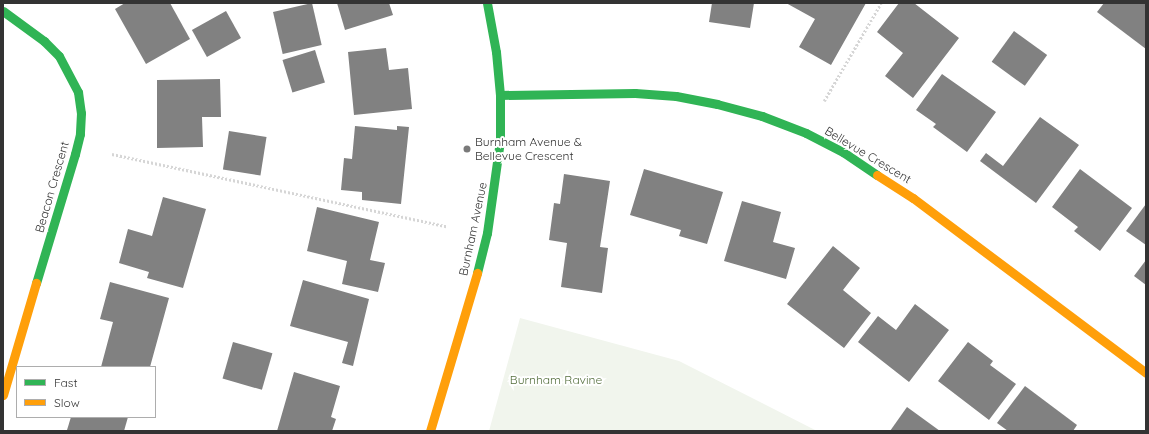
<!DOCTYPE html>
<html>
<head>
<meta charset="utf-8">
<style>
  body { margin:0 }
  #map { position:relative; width:1149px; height:434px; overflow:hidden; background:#fff; font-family:Quicksand,sans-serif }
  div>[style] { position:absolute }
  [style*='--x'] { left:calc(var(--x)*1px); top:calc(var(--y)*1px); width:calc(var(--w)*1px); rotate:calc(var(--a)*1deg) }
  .green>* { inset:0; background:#f1f5ed }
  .building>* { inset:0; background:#818181; transform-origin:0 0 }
  .path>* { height:2.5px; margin-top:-1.25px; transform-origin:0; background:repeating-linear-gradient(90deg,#d6d6d6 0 2px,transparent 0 4px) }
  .fast>* { height:9px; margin:-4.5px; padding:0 4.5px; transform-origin:4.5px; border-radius:4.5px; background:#30b455 }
  .slow>* { height:9px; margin:-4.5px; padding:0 4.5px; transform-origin:4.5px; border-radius:4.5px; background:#ff9f0a }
  .dots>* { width:11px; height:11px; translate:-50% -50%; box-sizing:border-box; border:2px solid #fff; border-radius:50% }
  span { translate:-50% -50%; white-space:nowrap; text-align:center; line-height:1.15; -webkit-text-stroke:4px #fff; paint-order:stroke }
  .poi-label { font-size:12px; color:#333 }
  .left { translate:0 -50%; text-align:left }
  .street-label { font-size:12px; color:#333 }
  .park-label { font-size:12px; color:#56703f }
  .frame { position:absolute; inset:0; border:4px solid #333; pointer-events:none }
  .legend { position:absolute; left:16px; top:366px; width:140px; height:52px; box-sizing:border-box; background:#fff; border:1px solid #adadad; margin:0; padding:5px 7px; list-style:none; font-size:12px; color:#333 }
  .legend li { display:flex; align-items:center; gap:8px; height:20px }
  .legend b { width:20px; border:1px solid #adadad }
</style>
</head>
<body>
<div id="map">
  <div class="green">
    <i style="clip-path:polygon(520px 318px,679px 361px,817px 431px,489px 431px)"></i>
  </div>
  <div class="building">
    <i style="clip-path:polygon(125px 3px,170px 3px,190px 39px,146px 64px,115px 9px)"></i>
    <i style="left:312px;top:3px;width:43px;height:40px;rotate:77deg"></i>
    <i style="clip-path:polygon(337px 3px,389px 3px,393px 15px,345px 30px)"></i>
    <i style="clip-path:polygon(712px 3px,754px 3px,750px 28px,709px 22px)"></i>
    <i style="clip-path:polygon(786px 3px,866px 3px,831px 65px,799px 47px,815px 19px)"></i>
    <i style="clip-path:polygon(899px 3px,914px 3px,959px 38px,913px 98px,885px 76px,903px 53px,877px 32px)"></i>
    <i style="clip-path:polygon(1104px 3px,1146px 3px,1146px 49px,1097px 12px)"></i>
    <i style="left:226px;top:11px;width:31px;height:39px;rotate:61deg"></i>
    <i style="left:1014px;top:31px;width:41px;height:38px;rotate:36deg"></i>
    <i style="clip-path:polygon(386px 48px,389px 70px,408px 68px,412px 109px,354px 115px,348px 52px)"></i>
    <i style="left:315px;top:50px;width:34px;height:34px;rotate:73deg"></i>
    <i style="clip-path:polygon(942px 74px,996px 112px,967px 152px,933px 127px,936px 124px,916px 110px)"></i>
    <i style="clip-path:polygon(220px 79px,221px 117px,202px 117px,203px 147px,157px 148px,157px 80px)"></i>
    <i style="clip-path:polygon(1040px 117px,1079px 145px,1036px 203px,980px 161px,986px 153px,1003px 166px)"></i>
    <i style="clip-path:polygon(355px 126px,397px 130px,397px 126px,409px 127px,401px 204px,362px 200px,362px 192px,341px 190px,344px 158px,352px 159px)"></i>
    <i style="left:229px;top:131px;width:38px;height:39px;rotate:9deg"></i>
    <i style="clip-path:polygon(644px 169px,723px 192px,707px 244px,679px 236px,681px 230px,630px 215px)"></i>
    <i style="clip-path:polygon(1080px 169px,1132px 208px,1100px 251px,1074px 231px,1078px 227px,1052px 207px)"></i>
    <i style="clip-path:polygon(564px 174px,610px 181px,600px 247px,608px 248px,602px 293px,561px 287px,567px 243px,549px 240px,554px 203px,560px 204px)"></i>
    <i style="clip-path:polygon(163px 197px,206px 209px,183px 288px,147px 278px,149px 272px,119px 263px,128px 229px,152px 236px)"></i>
    <i style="clip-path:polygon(742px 201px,781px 212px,773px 242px,795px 248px,786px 279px,724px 261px)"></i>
    <i style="clip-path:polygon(1146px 204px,1146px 245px,1126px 231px)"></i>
    <i style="clip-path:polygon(317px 207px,379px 222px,370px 260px,385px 263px,378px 292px,342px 284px,347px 261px,307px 251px)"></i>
    <i style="clip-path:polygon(833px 246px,860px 268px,843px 290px,871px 313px,844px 348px,787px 304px)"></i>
    <i style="clip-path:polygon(1146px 260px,1146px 285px,1134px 276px)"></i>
    <i style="clip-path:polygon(303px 280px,369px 299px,353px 366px,342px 363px,348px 342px,290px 326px)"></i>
    <i style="clip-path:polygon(110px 282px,169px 298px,150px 367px,101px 367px,113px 322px,100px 319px)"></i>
    <i style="clip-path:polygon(915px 304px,949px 330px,909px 382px,858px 342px,878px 316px,896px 330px)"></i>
    <i style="left:233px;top:342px;width:41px;height:38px;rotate:16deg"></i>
    <i style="clip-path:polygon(968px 342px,993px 361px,990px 365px,1016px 384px,989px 420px,938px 381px)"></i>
    <i style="clip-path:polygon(294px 372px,340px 386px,331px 417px,336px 419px,332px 431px,277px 431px)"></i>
    <i style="clip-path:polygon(1025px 386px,1077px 425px,1073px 431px,1008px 431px,997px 423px)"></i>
    <i style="clip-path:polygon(907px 407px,940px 431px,890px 431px)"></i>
    <i style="clip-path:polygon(71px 417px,128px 417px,124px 431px,70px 431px,67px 430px)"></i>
  </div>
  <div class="path">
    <i style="--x:824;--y:101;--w:113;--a:-59.8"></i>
    <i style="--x:112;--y:154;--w:342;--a:12.2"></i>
  </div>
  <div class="fast">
    <i style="--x:3;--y:11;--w:51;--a:36.2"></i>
    <i style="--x:44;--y:41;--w:21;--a:45"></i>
    <i style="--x:59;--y:56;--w:41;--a:62.2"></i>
    <i style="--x:78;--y:92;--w:21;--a:82"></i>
    <i style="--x:81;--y:113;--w:21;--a:93"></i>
    <i style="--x:80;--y:134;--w:21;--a:104"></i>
    <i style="--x:75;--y:154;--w:135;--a:106.8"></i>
    <i style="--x:500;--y:95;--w:135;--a:-0.8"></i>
    <i style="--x:635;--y:93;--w:41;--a:4.2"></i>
    <i style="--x:676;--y:96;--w:42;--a:11"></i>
    <i style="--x:717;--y:104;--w:47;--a:14.9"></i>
    <i style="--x:762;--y:116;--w:47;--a:21.1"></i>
    <i style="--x:806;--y:133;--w:42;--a:27.2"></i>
    <i style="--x:843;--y:152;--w:41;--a:34.1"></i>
    <i style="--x:477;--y:273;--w:41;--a:-76"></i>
    <i style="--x:487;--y:233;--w:93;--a:-82"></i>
    <i style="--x:500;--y:141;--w:46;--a:-90"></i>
    <i style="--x:500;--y:95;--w:43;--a:-95.3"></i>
    <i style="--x:496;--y:52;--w:50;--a:-100.4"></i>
  </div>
  <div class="slow">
    <i style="--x:877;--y:175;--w:43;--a:32.6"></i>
    <i style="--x:913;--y:198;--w:291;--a:36.9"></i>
    <i style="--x:3;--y:395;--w:117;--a:-73.6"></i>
    <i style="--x:430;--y:431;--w:165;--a:-73.4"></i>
  </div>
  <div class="dots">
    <i style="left:467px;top:149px;background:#7a7a7a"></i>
  </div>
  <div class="poi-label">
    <span class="left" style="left:475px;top:149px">Burnham Avenue &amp;<br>Bellevue Crescent</span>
  </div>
  <div class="street-label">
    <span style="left:868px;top:155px;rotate:31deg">Bellevue Crescent</span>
    <span style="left:52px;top:187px;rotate:-74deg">Beacon Crescent</span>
    <span style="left:473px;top:229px;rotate:-78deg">Burnham Avenue</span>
  </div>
  <div class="park-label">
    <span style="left:556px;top:380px">Burnham Ravine</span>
  </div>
  <div class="frame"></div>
  <ul class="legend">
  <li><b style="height:5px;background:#30b455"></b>Fast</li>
  <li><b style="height:5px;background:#ff9f0a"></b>Slow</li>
  </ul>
</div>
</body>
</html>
